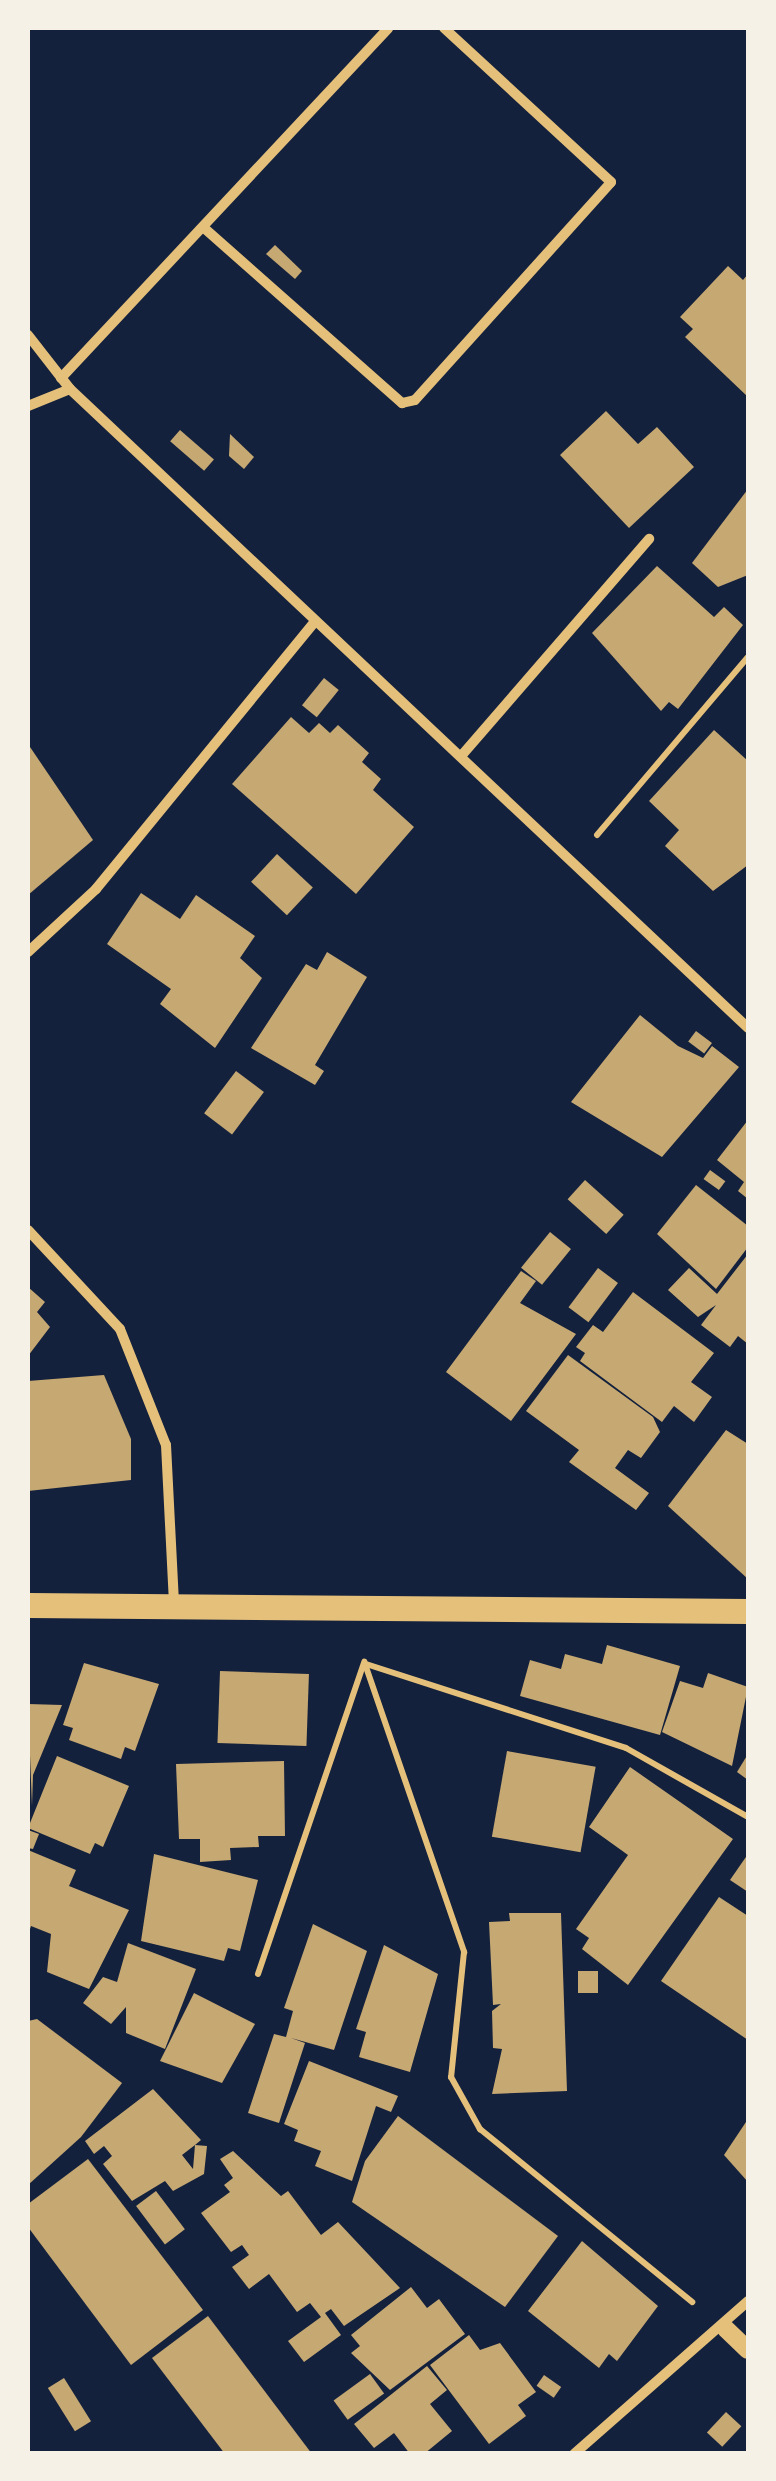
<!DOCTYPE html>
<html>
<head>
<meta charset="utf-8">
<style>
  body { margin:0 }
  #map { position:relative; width:776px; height:2481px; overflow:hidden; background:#14213d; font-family:"Source Sans 3",sans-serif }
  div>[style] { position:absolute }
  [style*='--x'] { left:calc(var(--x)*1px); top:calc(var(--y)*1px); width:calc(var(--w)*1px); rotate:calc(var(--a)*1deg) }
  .building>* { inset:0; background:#c6a872; transform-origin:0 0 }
  .path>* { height:6px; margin:-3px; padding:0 3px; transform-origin:3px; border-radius:3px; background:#e5c07b }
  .minor>* { height:10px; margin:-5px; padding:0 5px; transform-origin:5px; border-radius:5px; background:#e5c07b }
  .tertiary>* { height:18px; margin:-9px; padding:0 9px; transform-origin:9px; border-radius:9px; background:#e5c07b }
  .primary>* { height:25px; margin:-12.5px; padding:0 12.5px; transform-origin:12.5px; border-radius:12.5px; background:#e5c07b }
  span { translate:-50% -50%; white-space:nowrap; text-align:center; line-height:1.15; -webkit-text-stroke:8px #f6f1e7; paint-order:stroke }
  .frame { position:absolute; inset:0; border:30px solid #f6f1e7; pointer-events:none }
</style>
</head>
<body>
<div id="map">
  <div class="building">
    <i style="clip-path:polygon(275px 245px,302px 271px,295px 279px,266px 254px)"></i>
    <i style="clip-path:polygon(728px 266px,743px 280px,748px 274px,748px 397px,685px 337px,693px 329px,680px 317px)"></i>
    <i style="clip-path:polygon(606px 411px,638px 444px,657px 427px,694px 467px,629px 528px,560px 455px)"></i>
    <i style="left:180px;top:430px;width:45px;height:15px;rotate:41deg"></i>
    <i style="clip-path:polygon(230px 434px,254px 457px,244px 469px,229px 456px)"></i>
    <i style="clip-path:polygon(748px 489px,748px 575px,718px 587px,692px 563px)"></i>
    <i style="clip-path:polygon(657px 566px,714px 617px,724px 607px,743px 625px,678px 709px,669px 702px,661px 711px,592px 633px)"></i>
    <i style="left:324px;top:678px;width:19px;height:35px;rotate:39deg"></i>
    <i style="clip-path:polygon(291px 717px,309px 733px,319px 723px,330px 733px,338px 725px,369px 753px,362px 762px,381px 779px,373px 790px,414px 827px,356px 894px,232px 784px)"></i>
    <i style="clip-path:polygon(714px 730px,748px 761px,748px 865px,713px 891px,665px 846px,679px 830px,649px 801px)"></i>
    <i style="clip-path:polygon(28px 744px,93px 840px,28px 895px)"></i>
    <i style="left:277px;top:854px;width:49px;height:38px;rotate:43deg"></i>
    <i style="clip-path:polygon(141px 893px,180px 919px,196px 895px,255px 936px,240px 958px,262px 978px,215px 1048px,160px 1004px,171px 989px,107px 944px)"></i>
    <i style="clip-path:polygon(327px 952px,367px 977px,315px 1065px,324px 1071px,315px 1085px,251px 1048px,306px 964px,317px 970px)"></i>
    <i style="clip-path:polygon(640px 1015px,678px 1046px,703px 1058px,712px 1046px,739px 1067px,662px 1157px,571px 1102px)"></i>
    <i style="left:696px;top:1031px;width:20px;height:13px;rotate:37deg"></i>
    <i style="left:236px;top:1071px;width:35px;height:53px;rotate:37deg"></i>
    <i style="clip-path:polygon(748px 1120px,748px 1199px,738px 1191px,744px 1182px,717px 1160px)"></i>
    <i style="left:710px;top:1170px;width:19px;height:11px;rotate:36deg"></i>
    <i style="left:585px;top:1180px;width:52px;height:26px;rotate:42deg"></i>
    <i style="clip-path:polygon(696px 1185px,748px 1226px,748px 1247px,716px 1289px,657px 1234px)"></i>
    <i style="left:550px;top:1232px;width:27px;height:46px;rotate:39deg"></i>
    <i style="clip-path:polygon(748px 1254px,748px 1344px,738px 1336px,730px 1347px,701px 1325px,716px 1305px,698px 1317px,668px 1290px,689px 1268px,717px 1294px)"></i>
    <i style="left:598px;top:1268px;width:25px;height:49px;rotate:37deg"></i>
    <i style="clip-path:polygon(521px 1271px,536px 1281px,520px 1303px,576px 1334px,511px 1421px,446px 1372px)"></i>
    <i style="clip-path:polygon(28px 1287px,45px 1302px,37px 1312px,50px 1327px,28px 1356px)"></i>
    <i style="clip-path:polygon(633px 1292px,714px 1353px,691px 1382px,712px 1397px,694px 1422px,674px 1406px,662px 1422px,580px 1361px,585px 1353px,576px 1347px,593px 1325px,603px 1332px)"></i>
    <i style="clip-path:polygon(568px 1355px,653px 1417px,660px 1432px,641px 1458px,628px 1450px,615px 1468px,649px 1493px,636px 1510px,569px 1462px,579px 1450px,526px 1411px)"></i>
    <i style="clip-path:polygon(104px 1375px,131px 1439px,131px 1480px,28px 1491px,28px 1381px)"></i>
    <i style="clip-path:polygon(726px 1430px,748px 1444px,748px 1579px,668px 1506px)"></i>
    <i style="clip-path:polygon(607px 1645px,680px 1666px,660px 1735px,520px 1696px,530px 1660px,561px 1669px,565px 1654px,602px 1664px)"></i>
    <i style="clip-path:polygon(84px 1663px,159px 1684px,135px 1751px,125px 1747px,121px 1759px,69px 1740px,73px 1728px,63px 1725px)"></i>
    <i style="left:220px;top:1671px;width:89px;height:72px;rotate:2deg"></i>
    <i style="clip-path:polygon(708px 1673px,748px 1687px,732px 1766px,662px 1732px,680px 1681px,703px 1688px)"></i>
    <i style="clip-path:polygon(28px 1704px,62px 1705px,33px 1775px,32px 1806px)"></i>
    <i style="left:507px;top:1751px;width:90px;height:87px;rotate:10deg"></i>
    <i style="clip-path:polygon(748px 1754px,748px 1780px,737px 1772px)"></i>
    <i style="clip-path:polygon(57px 1756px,129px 1786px,103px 1847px,95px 1843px,90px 1854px,28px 1828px)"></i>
    <i style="clip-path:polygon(284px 1761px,285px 1836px,258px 1836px,259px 1847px,230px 1848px,231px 1860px,200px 1862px,200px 1839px,179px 1839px,176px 1764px)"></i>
    <i style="clip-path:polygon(630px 1767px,733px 1839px,628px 1985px,582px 1949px,589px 1938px,576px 1929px,628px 1855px,589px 1827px)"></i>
    <i style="clip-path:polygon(28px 1830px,39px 1834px,33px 1849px,28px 1848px)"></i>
    <i style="clip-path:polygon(28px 1850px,76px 1870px,69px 1886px,129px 1910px,89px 1989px,47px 1972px,51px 1934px,31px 1926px,28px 1935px)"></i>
    <i style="clip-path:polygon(154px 1854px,258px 1880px,240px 1951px,228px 1948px,224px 1961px,141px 1941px)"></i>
    <i style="clip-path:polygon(748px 1854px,748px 1892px,730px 1880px)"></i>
    <i style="clip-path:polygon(719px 1897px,748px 1916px,748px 2040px,661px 1981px)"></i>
    <i style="clip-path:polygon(509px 1913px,561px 1913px,567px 2091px,492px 2094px,502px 2049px,493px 2048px,492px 2011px,501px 2004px,493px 2005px,489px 1922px,510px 1921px)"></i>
    <i style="clip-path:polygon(313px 1924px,367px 1951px,334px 2050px,291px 2038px,305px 2043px,279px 2123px,248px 2113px,274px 2034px,286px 2037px,293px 2011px,284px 2008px)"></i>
    <i style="clip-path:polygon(128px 1943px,196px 1969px,165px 2049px,126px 2033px,126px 2007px,111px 2024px,83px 2003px,103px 1977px,117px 1982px)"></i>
    <i style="clip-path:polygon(384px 1945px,438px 1974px,410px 2072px,359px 2057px,366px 2032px,356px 2029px)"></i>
    <i style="left:578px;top:1971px;width:20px;height:22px"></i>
    <i style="clip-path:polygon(194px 1993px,255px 2024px,222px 2083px,160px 2061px)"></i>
    <i style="clip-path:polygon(37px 2019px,122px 2083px,81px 2137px,28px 2185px,28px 2021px)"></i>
    <i style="clip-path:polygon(309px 2061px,398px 2096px,391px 2112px,376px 2106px,352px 2181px,315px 2166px,321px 2151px,294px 2141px,298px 2130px,284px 2124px)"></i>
    <i style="clip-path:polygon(evenodd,153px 2089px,201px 2140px,195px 2145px,207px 2146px,204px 2174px,173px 2191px,165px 2181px,132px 2201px,103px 2164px,112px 2156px,104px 2146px,94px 2154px,85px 2141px,153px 2089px,195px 2145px,193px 2169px,182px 2155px,195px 2145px)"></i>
    <i style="clip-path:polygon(398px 2116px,558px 2236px,505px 2307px,352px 2202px,365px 2161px)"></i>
    <i style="clip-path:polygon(748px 2119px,748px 2182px,724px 2155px)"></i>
    <i style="clip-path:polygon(233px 2151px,281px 2196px,288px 2191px,321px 2235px,338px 2222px,400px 2288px,344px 2326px,331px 2309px,325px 2313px,341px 2335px,304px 2362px,288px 2341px,321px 2317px,310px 2303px,297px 2312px,269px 2274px,249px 2289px,232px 2267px,249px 2255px,242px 2245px,231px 2252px,201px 2213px,230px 2192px,224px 2185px,233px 2178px,220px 2159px)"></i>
    <i style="clip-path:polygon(88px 2159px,203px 2310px,131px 2365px,28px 2227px,28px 2204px)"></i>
    <i style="left:156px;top:2191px;width:48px;height:25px;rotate:53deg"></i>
    <i style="clip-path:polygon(582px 2241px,658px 2306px,617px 2361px,609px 2354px,599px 2368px,528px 2311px)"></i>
    <i style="clip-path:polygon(411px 2287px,427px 2308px,439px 2299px,465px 2334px,390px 2390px,351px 2353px,360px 2346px,351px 2335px)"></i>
    <i style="clip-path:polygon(208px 2316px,312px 2454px,225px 2454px,152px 2358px)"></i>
    <i style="clip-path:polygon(469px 2335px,480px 2350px,500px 2343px,536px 2392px,518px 2405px,526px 2416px,489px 2444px,430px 2365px)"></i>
    <i style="clip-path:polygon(427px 2366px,447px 2390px,430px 2404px,452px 2431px,424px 2454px,410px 2454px,394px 2433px,374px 2448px,354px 2424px)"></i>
    <i style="left:370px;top:2374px;width:24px;height:45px;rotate:54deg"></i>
    <i style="left:544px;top:2375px;width:21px;height:13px;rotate:35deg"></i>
    <i style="left:64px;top:2378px;width:51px;height:19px;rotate:58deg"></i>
    <i style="left:726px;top:2412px;width:21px;height:28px;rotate:43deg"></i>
  </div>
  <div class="path">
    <i style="--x:597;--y:835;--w:233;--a:-49.7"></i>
    <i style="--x:365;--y:1664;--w:305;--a:71"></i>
    <i style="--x:464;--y:1952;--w:126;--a:95.9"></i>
    <i style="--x:451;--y:2077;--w:60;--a:60.9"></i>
    <i style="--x:480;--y:2129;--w:274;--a:39.2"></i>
    <i style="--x:366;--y:1664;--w:273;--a:17.9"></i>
    <i style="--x:626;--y:1748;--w:140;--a:29.5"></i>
    <i style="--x:258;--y:1974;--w:330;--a:-71.2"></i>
  </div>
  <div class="minor">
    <i style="--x:203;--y:227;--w:266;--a:41.5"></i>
    <i style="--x:402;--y:403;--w:13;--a:-13"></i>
    <i style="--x:415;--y:400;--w:293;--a:-48"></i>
    <i style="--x:611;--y:182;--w:227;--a:-137.3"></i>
    <i style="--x:28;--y:335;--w:68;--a:52.1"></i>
    <i style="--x:70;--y:389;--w:932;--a:43.3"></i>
    <i style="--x:61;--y:378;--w:479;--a:-46.9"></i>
    <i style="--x:28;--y:406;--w:45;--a:-22"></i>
    <i style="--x:462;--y:755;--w:286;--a:-49.1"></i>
    <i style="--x:28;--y:952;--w:93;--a:-42.8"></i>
    <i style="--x:96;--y:889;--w:346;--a:-50.7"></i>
    <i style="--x:28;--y:1230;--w:135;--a:47.1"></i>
    <i style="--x:120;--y:1329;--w:125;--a:68.4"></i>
    <i style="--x:166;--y:1445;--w:160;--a:87.1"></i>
    <i style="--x:574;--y:2454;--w:232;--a:-41.3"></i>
  </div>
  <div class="tertiary">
    <i style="--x:726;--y:2329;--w:30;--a:44"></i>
  </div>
  <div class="primary">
    <i style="--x:28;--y:1605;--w:720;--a:0.48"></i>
  </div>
  <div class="frame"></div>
</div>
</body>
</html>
